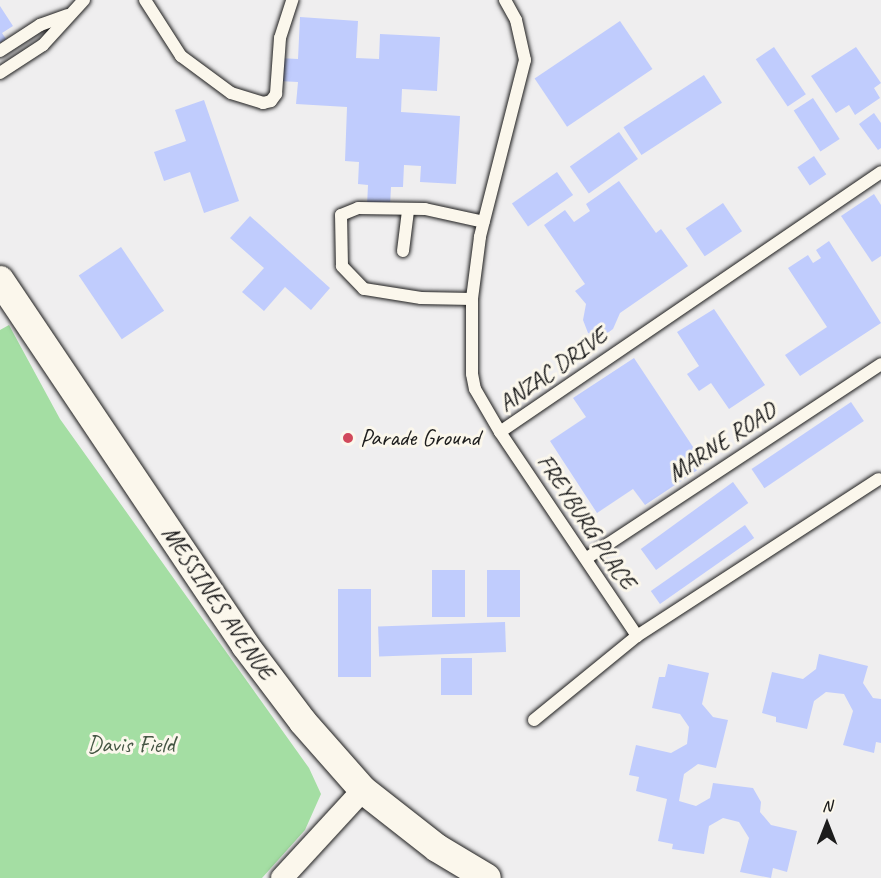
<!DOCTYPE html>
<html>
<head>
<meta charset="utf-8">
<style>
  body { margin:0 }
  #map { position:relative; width:881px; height:878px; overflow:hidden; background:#efeeef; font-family:Caveat,sans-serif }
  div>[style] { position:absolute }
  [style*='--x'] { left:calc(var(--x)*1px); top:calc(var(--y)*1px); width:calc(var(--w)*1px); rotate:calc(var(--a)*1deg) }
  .green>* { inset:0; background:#a4dea3 }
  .building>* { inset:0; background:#c0ccfd; transform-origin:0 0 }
  .roads { filter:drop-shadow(0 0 2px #1c1c1c) drop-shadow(0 0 2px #1c1c1c) }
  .service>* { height:12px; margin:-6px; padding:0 6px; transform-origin:6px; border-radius:6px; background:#fbf7ec }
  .minor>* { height:22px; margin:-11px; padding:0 11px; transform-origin:11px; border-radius:11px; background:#fbf7ec }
  .tertiary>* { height:28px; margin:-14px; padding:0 14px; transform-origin:14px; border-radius:14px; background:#fbf7ec }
  .dots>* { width:16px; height:16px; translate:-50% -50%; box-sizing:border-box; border:3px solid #fbf7ec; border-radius:50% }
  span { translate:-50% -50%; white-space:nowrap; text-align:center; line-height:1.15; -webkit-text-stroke:6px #fbf7ec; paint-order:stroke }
  .street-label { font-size:24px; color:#1c1c1c }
  .poi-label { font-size:24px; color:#1c1c1c }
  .left { translate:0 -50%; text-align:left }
  .park-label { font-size:24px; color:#455644 }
  .north { position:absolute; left:797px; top:794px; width:60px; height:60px; -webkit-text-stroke:4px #fbf7ec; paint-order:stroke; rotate:0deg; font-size:16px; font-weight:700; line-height:24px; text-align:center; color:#1c1c1c }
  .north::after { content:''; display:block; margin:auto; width:21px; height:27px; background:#1c1c1c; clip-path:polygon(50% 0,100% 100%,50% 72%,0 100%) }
</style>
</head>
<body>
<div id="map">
  <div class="green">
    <i style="clip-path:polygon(9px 325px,60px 419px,309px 768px,321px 794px,305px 830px,262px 878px,0 878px,0 330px)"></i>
  </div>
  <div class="building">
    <i style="clip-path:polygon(0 6px,13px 26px,2px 33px,6px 39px,0 43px)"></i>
    <i style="clip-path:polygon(300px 17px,358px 21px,356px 58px,379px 59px,380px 34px,440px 37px,437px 91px,402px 89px,401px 112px,460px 116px,456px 184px,420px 182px,421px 166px,404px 165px,403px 187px,391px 187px,390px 207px,367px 206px,368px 185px,358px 184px,359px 162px,345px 161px,347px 107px,296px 104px,298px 82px,278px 81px,279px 58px,298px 59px)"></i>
    <i style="left:620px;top:21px;width:58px;height:103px;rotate:56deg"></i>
    <i style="left:774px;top:47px;width:57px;height:22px;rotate:56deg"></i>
    <i style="clip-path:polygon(856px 47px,881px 83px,874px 88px,880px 98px,855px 115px,849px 105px,836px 113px,811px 76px)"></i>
    <i style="left:704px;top:75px;width:33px;height:96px;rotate:57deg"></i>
    <i style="left:813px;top:98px;width:49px;height:23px;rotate:57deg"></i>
    <i style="clip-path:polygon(204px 100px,239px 201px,204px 213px,190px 172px,164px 181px,154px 152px,186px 141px,175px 110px)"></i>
    <i style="clip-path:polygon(874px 113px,881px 123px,881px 148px,878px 150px,859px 124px)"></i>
    <i style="left:619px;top:132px;width:33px;height:60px;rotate:55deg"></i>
    <i style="left:814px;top:156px;width:22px;height:20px;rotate:56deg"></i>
    <i style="left:557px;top:172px;width:28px;height:55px;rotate:55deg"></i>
    <i style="clip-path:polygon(619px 181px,656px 233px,661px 229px,688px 266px,620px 313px,613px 329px,602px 337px,588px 333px,583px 320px,586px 304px,575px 291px,585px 284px,544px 225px,565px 210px,574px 222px,590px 211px,586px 204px)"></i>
    <i style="clip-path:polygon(874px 194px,881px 205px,881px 256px,872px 262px,841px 216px)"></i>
    <i style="left:723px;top:203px;width:34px;height:45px;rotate:56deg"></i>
    <i style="clip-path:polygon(250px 216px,330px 288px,311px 310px,285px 287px,264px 311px,242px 292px,264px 268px,230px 238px)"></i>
    <i style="clip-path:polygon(829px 241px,881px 323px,800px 376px,785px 355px,827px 327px,788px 268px,808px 255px,813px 263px,821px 258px,816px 250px)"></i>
    <i style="left:121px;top:247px;width:77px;height:51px;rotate:56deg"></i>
    <i style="clip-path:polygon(714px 309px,765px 385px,729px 409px,711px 383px,699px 391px,687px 374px,699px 366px,677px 332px)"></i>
    <i style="clip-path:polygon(634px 358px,705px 465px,645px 505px,633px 489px,597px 513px,550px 441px,586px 417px,573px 398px)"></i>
    <i style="left:851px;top:402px;width:23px;height:120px;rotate:56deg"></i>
    <i style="left:733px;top:482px;width:26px;height:114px;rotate:54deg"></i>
    <i style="left:745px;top:525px;width:16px;height:115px;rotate:55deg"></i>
    <i style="left:432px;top:570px;width:33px;height:47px"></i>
    <i style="left:487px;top:570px;width:33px;height:47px"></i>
    <i style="left:338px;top:589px;width:33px;height:88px"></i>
    <i style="left:505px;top:622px;width:30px;height:127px;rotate:88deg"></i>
    <i style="clip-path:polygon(819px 654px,868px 666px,863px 683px,873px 698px,881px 699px,881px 743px,876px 742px,874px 753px,843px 745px,853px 711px,844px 694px,826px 692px,814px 701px,807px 729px,776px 722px,776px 717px,762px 713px,772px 672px,803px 679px,816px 669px)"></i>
    <i style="left:441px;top:658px;width:31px;height:37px"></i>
    <i style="clip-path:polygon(668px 664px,709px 673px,702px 704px,713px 717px,728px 720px,716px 768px,698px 764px,684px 774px,679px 801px,696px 806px,710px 798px,713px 783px,753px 788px,761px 802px,760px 812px,771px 825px,797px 831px,787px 872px,773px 868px,771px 878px,740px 872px,749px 838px,739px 822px,723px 818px,709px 826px,704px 854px,672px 849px,673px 844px,658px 841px,667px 799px,636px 791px,639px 777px,629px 775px,636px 745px,671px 753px,687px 744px,689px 727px,680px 714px,652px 708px,659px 677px,665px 677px)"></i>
  </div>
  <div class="roads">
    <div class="service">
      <i style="--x:145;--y:0;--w:67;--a:57.3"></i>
      <i style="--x:181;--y:56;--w:62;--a:36.5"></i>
      <i style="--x:231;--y:93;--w:34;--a:17"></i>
      <i style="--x:263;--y:103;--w:8;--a:-14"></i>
      <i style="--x:271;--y:101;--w:9;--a:-54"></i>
      <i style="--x:276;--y:94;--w:56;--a:-85.9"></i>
      <i style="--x:280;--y:38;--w:40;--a:-72"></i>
      <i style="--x:505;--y:0;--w:23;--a:61"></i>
      <i style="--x:516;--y:20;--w:41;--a:77.3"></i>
      <i style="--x:525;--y:60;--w:183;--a:104.3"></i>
      <i style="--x:480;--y:237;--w:63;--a:97.4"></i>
      <i style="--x:472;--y:299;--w:75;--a:90"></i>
      <i style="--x:472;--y:374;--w:15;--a:79"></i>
      <i style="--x:475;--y:389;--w:50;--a:59.8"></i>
      <i style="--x:500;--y:432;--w:246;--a:56.1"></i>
      <i style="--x:0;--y:51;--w:48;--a:-33"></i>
      <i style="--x:40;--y:25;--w:29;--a:-20"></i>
      <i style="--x:0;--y:73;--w:51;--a:-33.1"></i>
      <i style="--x:43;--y:45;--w:61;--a:-47.7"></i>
      <i style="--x:403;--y:251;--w:40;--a:-82.9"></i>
      <i style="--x:472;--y:299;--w:51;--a:-178.9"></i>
      <i style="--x:421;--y:298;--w:58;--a:-171"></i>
      <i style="--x:364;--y:289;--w:32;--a:-134"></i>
      <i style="--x:342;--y:266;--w:51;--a:-91.1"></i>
      <i style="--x:341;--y:215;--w:18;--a:-22"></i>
      <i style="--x:358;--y:208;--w:67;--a:0.9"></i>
      <i style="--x:425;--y:209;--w:60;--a:12.4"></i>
      <i style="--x:500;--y:432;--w:461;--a:-34.3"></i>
      <i style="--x:587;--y:558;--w:352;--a:-33.4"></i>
      <i style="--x:534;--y:720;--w:133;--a:-39.2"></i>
      <i style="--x:637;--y:636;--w:288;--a:-33"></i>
    </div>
    <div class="minor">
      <i style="--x:282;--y:878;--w:120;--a:-47.4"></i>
    </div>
    <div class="tertiary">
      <i style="--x:0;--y:280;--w:440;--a:56.1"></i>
      <i style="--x:245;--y:645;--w:96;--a:53"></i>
      <i style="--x:303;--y:722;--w:91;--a:48.6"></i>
      <i style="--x:363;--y:790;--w:94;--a:38.1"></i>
      <i style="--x:437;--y:848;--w:58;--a:31"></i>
    </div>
  </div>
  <div class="dots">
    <i style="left:348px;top:438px;background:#d1495b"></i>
  </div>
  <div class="street-label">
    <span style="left:553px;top:370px;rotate:-35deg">ANZAC DRIVE</span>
    <span style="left:722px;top:442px;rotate:-33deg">MARNE ROAD</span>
    <span style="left:586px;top:522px;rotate:56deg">FREYBURG PLACE</span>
    <span style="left:218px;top:603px;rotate:56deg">MESSINES AVENUE</span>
  </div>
  <div class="poi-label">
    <span class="left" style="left:360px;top:438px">Parade Ground</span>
  </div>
  <div class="park-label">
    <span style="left:131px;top:745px">Davis Field</span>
  </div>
  <div class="north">N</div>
</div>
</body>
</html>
